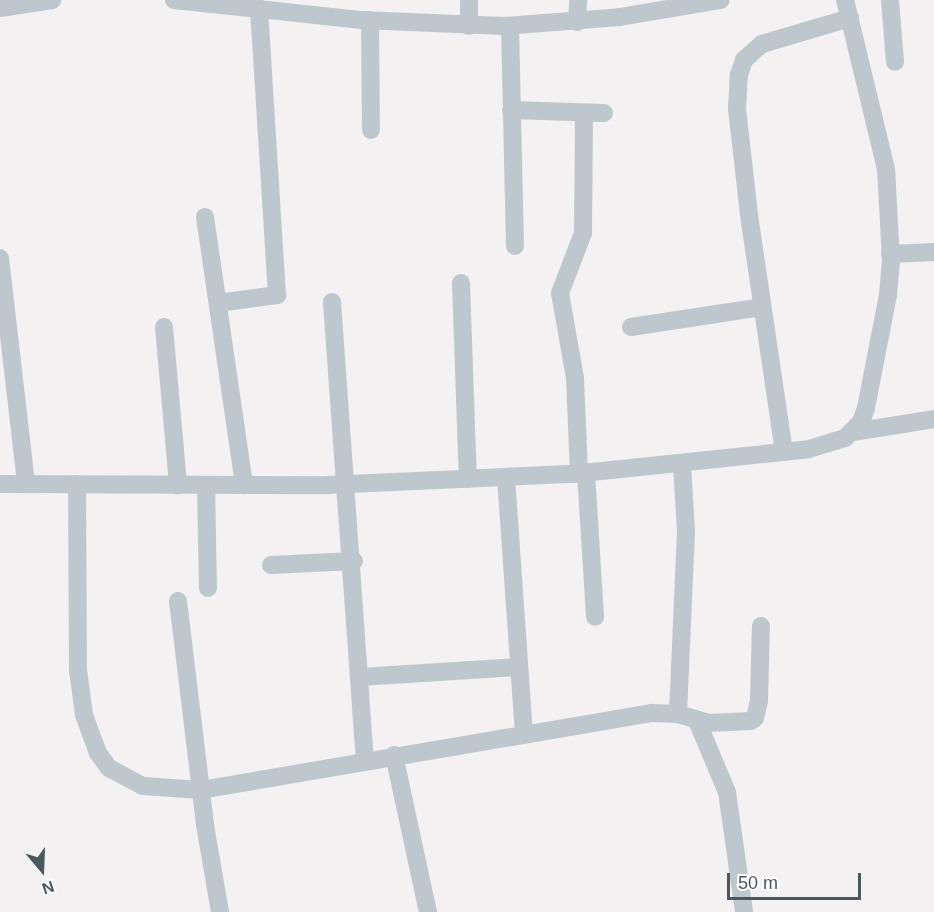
<!DOCTYPE html>
<html>
<head>
<meta charset="utf-8">
<style>
  body { margin:0 }
  #map { position:relative; width:934px; height:912px; overflow:hidden; background:#f3f1f1; font-family:Arial,sans-serif }
  div>[style] { position:absolute }
  [style*='--x'] { left:calc(var(--x)*1px); top:calc(var(--y)*1px); width:calc(var(--w)*1px); rotate:calc(var(--a)*1deg) }
  .minor>* { height:18px; margin:-9px; padding:0 9px; transform-origin:9px; border-radius:9px; background:#bec7cc }
  span { translate:-50% -50%; white-space:nowrap; text-align:center; line-height:1.15; -webkit-text-stroke:5px #fff; paint-order:stroke }
  .north { position:absolute; left:12px; top:840px; width:60px; height:60px; -webkit-text-stroke:4px #fff; paint-order:stroke; rotate:161deg; font-size:16px; font-weight:700; line-height:24px; text-align:center; color:#4a575d }
  .north::after { content:''; display:block; margin:auto; width:21px; height:27px; background:#4a575d; clip-path:polygon(50% 0,100% 100%,50% 72%,0 100%) }
  .scale { position:absolute; left:727px; top:873px; width:134px; height:27px; box-sizing:border-box; border:3px solid #4a575d; border-top:0; padding-left:8px; font-size:18px; line-height:21px; white-space:nowrap; color:#4a575d; -webkit-text-stroke:4px #fff; paint-order:stroke }
</style>
</head>
<body>
<div id="map">
  <div class="minor">
    <i style="--x:174;--y:0;--w:189;--a:6.1"></i>
    <i style="--x:362;--y:20;--w:142;--a:2.4"></i>
    <i style="--x:504;--y:26;--w:116;--a:-4.4"></i>
    <i style="--x:620;--y:17;--w:102;--a:-9.6"></i>
    <i style="--x:890;--y:0;--w:62;--a:85.4"></i>
    <i style="--x:0;--y:8;--w:53;--a:-8.7"></i>
    <i style="--x:370;--y:20;--w:110;--a:89.5"></i>
    <i style="--x:577;--y:22;--w:22;--a:-87"></i>
    <i style="--x:469;--y:26;--w:26;--a:-90"></i>
    <i style="--x:510;--y:26;--w:220;--a:88.7"></i>
    <i style="--x:511;--y:110;--w:93;--a:1.8"></i>
    <i style="--x:205;--y:217;--w:271;--a:81.7"></i>
    <i style="--x:890;--y:254;--w:44;--a:-2.6"></i>
    <i style="--x:0;--y:258;--w:227;--a:83.4"></i>
    <i style="--x:461;--y:283;--w:196;--a:88"></i>
    <i style="--x:332;--y:302;--w:459;--a:85.9"></i>
    <i style="--x:218;--y:303;--w:60;--a:-7.7"></i>
    <i style="--x:277;--y:295;--w:287;--a:-93.6"></i>
    <i style="--x:164;--y:327;--w:159;--a:84.9"></i>
    <i style="--x:631;--y:327;--w:132;--a:-8.7"></i>
    <i style="--x:853;--y:432;--w:82;--a:-9.1"></i>
    <i style="--x:784;--y:452;--w:232;--a:-98.4"></i>
    <i style="--x:750;--y:223;--w:115;--a:-96.5"></i>
    <i style="--x:737;--y:109;--w:34;--a:-87"></i>
    <i style="--x:739;--y:75;--w:16;--a:-72"></i>
    <i style="--x:744;--y:60;--w:24;--a:-42"></i>
    <i style="--x:762;--y:44;--w:92;--a:-16.5"></i>
    <i style="--x:579;--y:473;--w:95;--a:-92.4"></i>
    <i style="--x:575;--y:378;--w:86;--a:-100"></i>
    <i style="--x:560;--y:293;--w:64;--a:-69"></i>
    <i style="--x:583;--y:233;--w:120;--a:-89.5"></i>
    <i style="--x:586;--y:473;--w:144;--a:86.4"></i>
    <i style="--x:506;--y:477;--w:257;--a:86"></i>
    <i style="--x:0;--y:484;--w:327;--a:0.2"></i>
    <i style="--x:327;--y:485;--w:246;--a:-2.6"></i>
    <i style="--x:573;--y:474;--w:237;--a:-6"></i>
    <i style="--x:809;--y:449;--w:38;--a:-17"></i>
    <i style="--x:845;--y:438;--w:23;--a:-45"></i>
    <i style="--x:861;--y:422;--w:15;--a:-70"></i>
    <i style="--x:866;--y:408;--w:115;--a:-79"></i>
    <i style="--x:888;--y:295;--w:35;--a:-85"></i>
    <i style="--x:891;--y:260;--w:91;--a:-93.1"></i>
    <i style="--x:886;--y:169;--w:174;--a:-103.6"></i>
    <i style="--x:77;--y:484;--w:186;--a:89.7"></i>
    <i style="--x:78;--y:670;--w:45;--a:82.4"></i>
    <i style="--x:84;--y:715;--w:40;--a:69.8"></i>
    <i style="--x:98;--y:753;--w:19;--a:54"></i>
    <i style="--x:109;--y:768;--w:38;--a:28"></i>
    <i style="--x:143;--y:786;--w:58;--a:3.9"></i>
    <i style="--x:201;--y:790;--w:458;--a:-9.7"></i>
    <i style="--x:652;--y:713;--w:26;--a:2"></i>
    <i style="--x:678;--y:714;--w:32;--a:16"></i>
    <i style="--x:709;--y:723;--w:42;--a:-2.7"></i>
    <i style="--x:751;--y:721;--w:5;--a:-37"></i>
    <i style="--x:755;--y:718;--w:18;--a:-77"></i>
    <i style="--x:759;--y:700;--w:74;--a:-88.5"></i>
    <i style="--x:206;--y:485;--w:103;--a:88.9"></i>
    <i style="--x:271;--y:565;--w:83;--a:-2.8"></i>
    <i style="--x:178;--y:601;--w:226;--a:83.1"></i>
    <i style="--x:205;--y:825;--w:88;--a:80.2"></i>
    <i style="--x:360;--y:677;--w:159;--a:-3.6"></i>
    <i style="--x:678;--y:714;--w:183;--a:-87.5"></i>
    <i style="--x:686;--y:531;--w:66;--a:-93.5"></i>
    <i style="--x:697;--y:721;--w:77;--a:67.1"></i>
    <i style="--x:727;--y:792;--w:121;--a:81.9"></i>
    <i style="--x:394;--y:755;--w:161;--a:77.8"></i>
  </div>
  <div class="north">N</div>
  <div class="scale">50 m</div>
</div>
</body>
</html>
